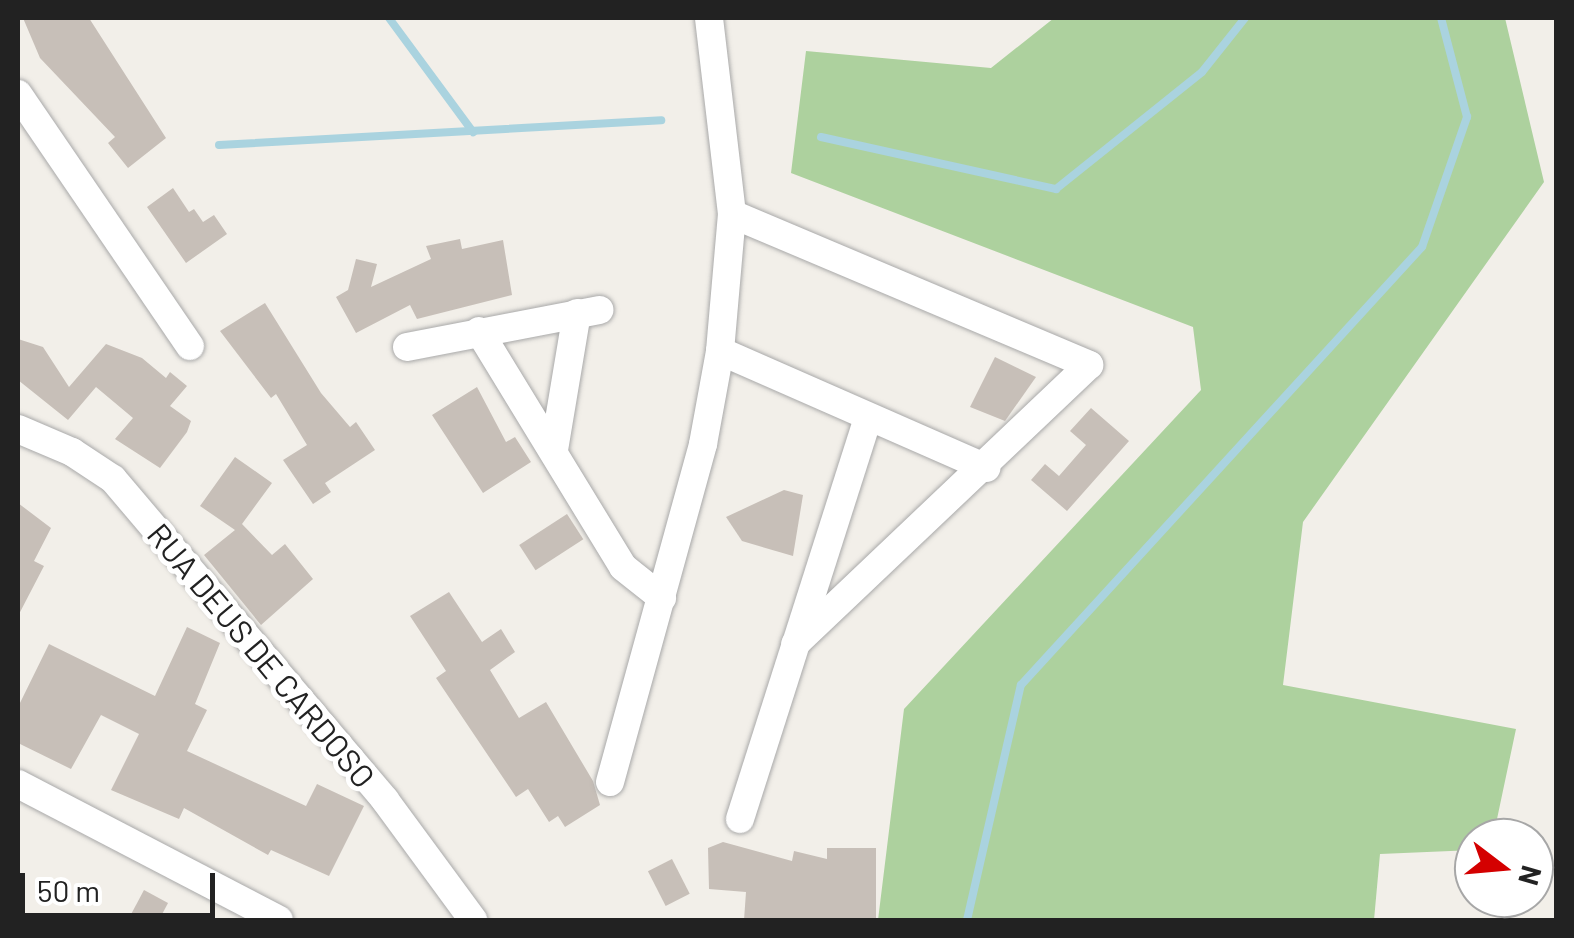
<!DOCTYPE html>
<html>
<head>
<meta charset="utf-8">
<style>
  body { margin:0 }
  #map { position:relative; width:1574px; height:938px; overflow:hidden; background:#f2efe9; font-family:Barlow,sans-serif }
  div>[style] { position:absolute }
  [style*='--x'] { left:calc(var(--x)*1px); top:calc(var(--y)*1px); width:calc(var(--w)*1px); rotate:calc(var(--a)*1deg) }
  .forest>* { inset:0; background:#add19e }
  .stream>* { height:8px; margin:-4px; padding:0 4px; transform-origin:4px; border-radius:4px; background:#aad3df }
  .building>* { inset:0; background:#c7bfb8; transform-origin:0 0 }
  .roads { filter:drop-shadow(0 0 2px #a9a9a9) drop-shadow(0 0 2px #a9a9a9) }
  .minor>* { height:28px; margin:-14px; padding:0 14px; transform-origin:14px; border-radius:14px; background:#fff }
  span { translate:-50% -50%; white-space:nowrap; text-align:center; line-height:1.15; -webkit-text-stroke:10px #fff; paint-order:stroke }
  .street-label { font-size:32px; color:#222 }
  .frame { position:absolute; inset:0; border:20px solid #222; pointer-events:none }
  .north { position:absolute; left:1454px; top:818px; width:100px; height:100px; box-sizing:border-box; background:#fff; border:2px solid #a7a7a7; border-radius:50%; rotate:106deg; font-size:28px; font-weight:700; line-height:40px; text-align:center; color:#222 }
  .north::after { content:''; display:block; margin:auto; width:35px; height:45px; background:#d40000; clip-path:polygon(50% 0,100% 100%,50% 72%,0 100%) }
  .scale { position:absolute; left:20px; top:873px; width:195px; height:45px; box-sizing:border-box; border:5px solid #222; border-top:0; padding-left:12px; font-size:30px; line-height:35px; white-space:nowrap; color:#222; -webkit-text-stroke:8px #fff; paint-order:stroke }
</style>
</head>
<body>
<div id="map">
  <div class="forest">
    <i style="clip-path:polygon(1054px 18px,1505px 18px,1544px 182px,1303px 522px,1283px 685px,1516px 729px,1493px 838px,1474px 838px,1474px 850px,1380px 854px,1374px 920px,878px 920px,904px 709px,1201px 390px,1193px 327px,791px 173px,806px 51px,991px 68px)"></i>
  </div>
  <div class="stream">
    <i style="--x:389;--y:18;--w:142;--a:53.6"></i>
    <i style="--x:821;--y:137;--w:241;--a:12.5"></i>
    <i style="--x:1056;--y:189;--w:187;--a:-38.7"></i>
    <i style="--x:1202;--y:72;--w:69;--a:-51.5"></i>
    <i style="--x:219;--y:145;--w:443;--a:-3.2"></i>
    <i style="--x:967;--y:920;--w:241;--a:-77.1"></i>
    <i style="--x:1021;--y:685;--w:594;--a:-47.53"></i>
    <i style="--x:1422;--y:247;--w:138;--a:-70.9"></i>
    <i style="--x:1467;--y:117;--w:102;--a:-104.7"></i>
  </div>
  <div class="building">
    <i style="clip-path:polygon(23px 18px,89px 18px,166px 138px,128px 168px,108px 143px,115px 137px,40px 58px)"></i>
    <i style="clip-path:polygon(173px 188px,189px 212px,194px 209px,203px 222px,214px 215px,227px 234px,186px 263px,147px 207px)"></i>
    <i style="clip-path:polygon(460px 239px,462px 249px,503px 240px,512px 295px,417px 319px,410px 305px,356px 333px,336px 297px,348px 290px,356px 259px,377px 264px,371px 287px,431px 259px,426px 246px)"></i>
    <i style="clip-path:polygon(265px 303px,321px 393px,350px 427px,356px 422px,375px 450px,325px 483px,331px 492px,313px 504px,283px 460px,307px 445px,276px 394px,271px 398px,220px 331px)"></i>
    <i style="clip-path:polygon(18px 339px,43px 347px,69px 387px,106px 344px,142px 358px,166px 378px,170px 372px,187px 386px,170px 406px,191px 421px,187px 432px,160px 468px,115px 439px,133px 418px,96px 387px,68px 420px,18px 380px)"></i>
    <i style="clip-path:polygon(995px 357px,1036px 377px,1005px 421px,970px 407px)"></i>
    <i style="clip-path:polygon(477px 387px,506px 442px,515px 437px,531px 462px,483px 493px,432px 415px)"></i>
    <i style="clip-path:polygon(1091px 408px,1129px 441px,1067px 511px,1031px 480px,1045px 464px,1059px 476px,1086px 445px,1070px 431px)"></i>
    <i style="clip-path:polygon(235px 457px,272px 483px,242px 524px,272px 555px,285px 544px,313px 579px,261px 625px,204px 555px,235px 530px,200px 506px)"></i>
    <i style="clip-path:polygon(784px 490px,803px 495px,793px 556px,742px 541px,726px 517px)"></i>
    <i style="clip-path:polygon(18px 503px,51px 528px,34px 561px,44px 566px,18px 616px)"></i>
    <i style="left:567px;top:514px;width:30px;height:57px;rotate:57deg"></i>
    <i style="clip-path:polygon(449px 592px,482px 642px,501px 629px,515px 652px,490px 670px,519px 718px,546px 702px,593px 781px,600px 805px,565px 827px,558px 816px,549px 822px,528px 789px,516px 797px,436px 678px,446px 671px,410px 616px)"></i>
    <i style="clip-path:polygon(187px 627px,220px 643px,195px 704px,207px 710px,187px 751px,306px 806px,317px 784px,364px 806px,329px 876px,271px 850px,268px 855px,184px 808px,179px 819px,111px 790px,139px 734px,101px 715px,71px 769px,18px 743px,18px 707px,49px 644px,155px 696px)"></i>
    <i style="clip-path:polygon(723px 842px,792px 861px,794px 851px,827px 859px,827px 848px,876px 848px,876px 920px,744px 920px,746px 892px,709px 889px,708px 848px)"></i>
    <i style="left:672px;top:859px;width:39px;height:27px;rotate:63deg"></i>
    <i style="clip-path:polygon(144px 890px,168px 903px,159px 920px,128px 920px)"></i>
  </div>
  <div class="roads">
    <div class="minor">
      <i style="--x:18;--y:94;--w:305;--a:55.7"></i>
      <i style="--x:732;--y:214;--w:388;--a:22.9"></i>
      <i style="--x:1089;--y:365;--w:405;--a:136.5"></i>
      <i style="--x:479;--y:331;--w:276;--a:58.6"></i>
      <i style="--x:623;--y:567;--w:50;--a:38.5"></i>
      <i style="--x:407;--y:347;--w:196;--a:-10.9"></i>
      <i style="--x:720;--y:351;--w:291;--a:23.7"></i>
      <i style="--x:18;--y:429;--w:59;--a:23.1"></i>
      <i style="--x:72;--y:452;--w:49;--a:33.4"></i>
      <i style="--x:113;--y:479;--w:421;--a:49.7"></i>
      <i style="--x:385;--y:800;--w:149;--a:53.7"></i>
      <i style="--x:554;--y:450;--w:139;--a:-80.5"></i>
      <i style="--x:610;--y:782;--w:351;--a:-74.6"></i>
      <i style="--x:703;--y:444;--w:95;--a:-79.6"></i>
      <i style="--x:720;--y:351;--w:138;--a:-85"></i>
      <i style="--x:732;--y:214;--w:197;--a:-96.7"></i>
      <i style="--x:18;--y:784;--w:294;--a:27.5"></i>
      <i style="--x:740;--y:819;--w:420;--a:-72.3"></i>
    </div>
  </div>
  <div class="street-label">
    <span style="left:262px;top:655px;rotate:50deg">RUA DEUS DE CARDOSO</span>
  </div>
  <div class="frame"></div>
  <div class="north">N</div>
  <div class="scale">50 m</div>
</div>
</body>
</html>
